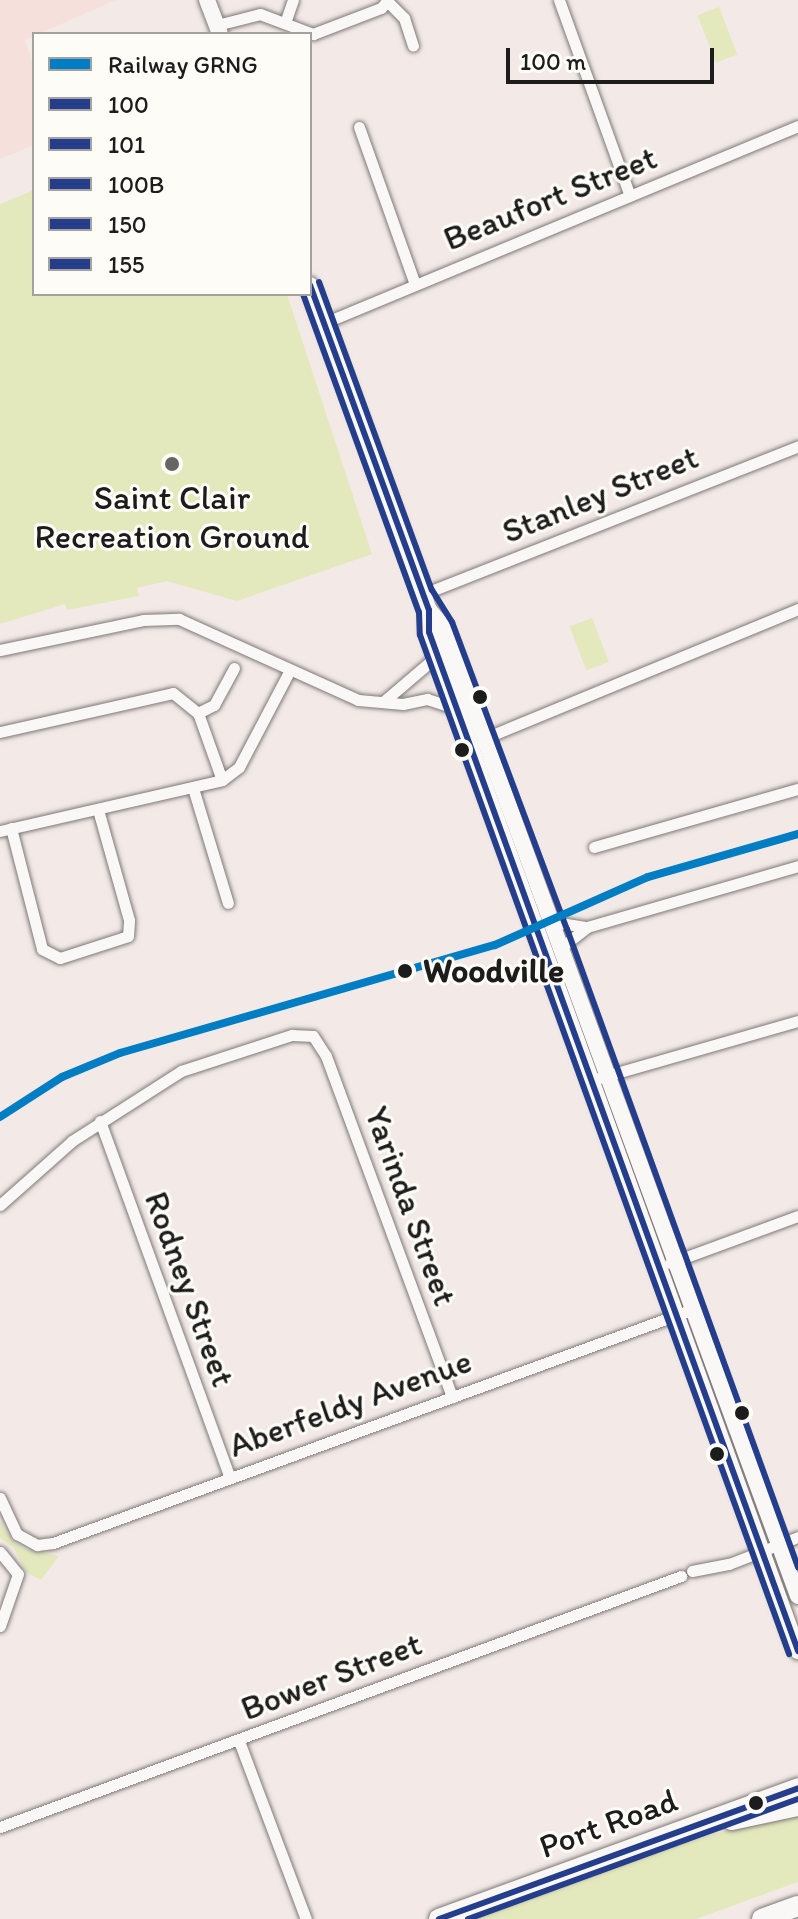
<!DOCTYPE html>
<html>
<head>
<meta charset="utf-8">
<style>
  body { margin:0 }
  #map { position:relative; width:798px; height:1919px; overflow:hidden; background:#f3eae7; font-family:Itim,sans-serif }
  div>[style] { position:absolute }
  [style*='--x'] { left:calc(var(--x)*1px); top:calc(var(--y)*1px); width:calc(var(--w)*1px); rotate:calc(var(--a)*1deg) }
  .built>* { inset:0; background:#f5e0db }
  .green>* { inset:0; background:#e3e8bd; transform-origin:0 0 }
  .roads { filter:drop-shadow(0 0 2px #7d7977) drop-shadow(0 0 2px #7d7977) }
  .street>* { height:11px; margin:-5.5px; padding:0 5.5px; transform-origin:5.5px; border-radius:5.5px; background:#faf8f6 }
  .secondary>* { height:16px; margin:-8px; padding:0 8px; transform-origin:8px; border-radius:8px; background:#faf8f6 }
  .highway>* { height:20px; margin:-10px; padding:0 10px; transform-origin:10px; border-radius:10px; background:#faf8f6 }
  .bus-1>* { height:6px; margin:-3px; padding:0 3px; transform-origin:3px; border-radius:3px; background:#243e8c }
  .bus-2>* { height:6px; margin:-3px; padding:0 3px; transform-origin:3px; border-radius:3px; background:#243e8c }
  .bus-3>* { height:6px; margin:-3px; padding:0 3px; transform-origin:3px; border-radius:3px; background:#243e8c }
  .bus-4>* { height:6px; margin:-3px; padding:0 3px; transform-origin:3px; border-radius:3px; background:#243e8c }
  .bus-5>* { height:6px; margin:-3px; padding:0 3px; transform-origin:3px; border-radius:3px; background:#243e8c }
  .rail-1>* { height:8px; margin:-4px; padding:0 4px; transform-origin:4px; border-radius:4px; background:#007dc3 }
  .dots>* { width:22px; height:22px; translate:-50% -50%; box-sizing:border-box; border:4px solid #fdfcf7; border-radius:50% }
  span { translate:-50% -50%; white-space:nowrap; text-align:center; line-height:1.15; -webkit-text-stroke:6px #fdfcf7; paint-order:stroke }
  .street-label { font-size:34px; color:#1c1c1c }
  .poi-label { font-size:34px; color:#1c1c1c }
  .stop-label { font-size:34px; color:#1c1c1c; font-weight:700 }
  .left { translate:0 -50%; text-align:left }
  .legend { position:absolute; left:32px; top:32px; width:280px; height:264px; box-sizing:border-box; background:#fdfcf7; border:2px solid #a3a29f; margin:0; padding:10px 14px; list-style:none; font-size:24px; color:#1c1c1c }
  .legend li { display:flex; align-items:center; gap:16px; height:40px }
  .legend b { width:40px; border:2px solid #a3a29f }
  .scale { position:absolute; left:506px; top:48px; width:208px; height:36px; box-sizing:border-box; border:4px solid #1c1c1c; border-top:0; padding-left:10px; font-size:24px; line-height:28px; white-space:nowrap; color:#1c1c1c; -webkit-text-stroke:6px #fdfcf7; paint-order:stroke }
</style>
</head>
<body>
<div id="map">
  <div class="built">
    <i style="clip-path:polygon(0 0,116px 0,25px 40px,34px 66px,34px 145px,0 159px)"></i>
  </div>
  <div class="green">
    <i style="left:719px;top:7px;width:51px;height:23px;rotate:69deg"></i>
    <i style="clip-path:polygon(34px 190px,34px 294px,287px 294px,372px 554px,237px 601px,167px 581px,137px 588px,139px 596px,67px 610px,65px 604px,0 624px,0 204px)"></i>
    <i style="left:592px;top:618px;width:47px;height:24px;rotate:69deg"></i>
    <i style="clip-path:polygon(0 1521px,12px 1540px,25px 1549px,59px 1556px,41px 1580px,26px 1572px,14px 1548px,0 1538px)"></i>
    <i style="clip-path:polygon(798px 1811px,798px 1882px,696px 1919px,476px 1919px,694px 1840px)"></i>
  </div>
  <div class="roads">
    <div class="street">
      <i style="--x:559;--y:0;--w:208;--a:70.1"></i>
      <i style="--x:388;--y:2;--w:23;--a:45"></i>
      <i style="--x:404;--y:18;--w:29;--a:72"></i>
      <i style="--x:285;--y:23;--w:24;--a:-71"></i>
      <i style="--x:217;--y:25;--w:44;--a:-14.3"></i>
      <i style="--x:260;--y:14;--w:57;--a:20.7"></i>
      <i style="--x:313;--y:34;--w:73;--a:-20.9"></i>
      <i style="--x:381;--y:8;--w:11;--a:-49"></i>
      <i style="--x:359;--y:127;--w:167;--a:70.4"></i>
      <i style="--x:324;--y:323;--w:513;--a:-22.57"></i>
      <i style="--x:423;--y:594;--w:403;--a:-21.5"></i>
      <i style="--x:0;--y:650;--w:146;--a:-11.8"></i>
      <i style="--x:143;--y:620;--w:36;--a:-2"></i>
      <i style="--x:179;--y:619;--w:196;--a:24.3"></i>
      <i style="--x:358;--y:700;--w:45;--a:5.1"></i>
      <i style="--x:403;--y:704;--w:25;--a:-12"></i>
      <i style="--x:427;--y:699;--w:33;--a:18"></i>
      <i style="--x:383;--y:702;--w:72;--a:-40.5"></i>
      <i style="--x:198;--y:713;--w:18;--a:-27"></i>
      <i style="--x:214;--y:705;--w:42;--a:-61.6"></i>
      <i style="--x:0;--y:732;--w:177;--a:-12.7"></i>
      <i style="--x:173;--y:693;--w:32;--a:39"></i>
      <i style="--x:198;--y:713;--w:71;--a:70.3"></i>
      <i style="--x:485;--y:738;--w:339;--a:-22.4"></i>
      <i style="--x:193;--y:788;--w:120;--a:73.1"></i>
      <i style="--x:11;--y:828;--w:125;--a:75.6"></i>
      <i style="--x:42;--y:949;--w:20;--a:27"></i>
      <i style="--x:60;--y:958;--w:71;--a:-17.9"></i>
      <i style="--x:128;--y:936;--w:16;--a:-86"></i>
      <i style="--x:129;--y:920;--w:114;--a:-105.7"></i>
      <i style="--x:0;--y:831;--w:228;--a:-12.9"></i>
      <i style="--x:222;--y:780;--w:21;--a:-37"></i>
      <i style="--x:239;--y:767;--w:110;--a:-62.3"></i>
      <i style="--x:594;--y:847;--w:212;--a:-15.9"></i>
      <i style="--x:554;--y:922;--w:33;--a:9"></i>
      <i style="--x:563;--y:946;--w:31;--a:-38"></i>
      <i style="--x:587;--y:927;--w:220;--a:-16.1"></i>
      <i style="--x:592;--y:1080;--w:214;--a:-16"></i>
      <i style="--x:100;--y:1121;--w:378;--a:70"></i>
      <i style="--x:0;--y:1205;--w:96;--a:-41.6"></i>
      <i style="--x:72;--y:1141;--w:130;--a:-32.7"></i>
      <i style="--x:181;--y:1071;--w:117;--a:-18"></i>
      <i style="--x:292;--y:1035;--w:21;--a:3"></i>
      <i style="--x:313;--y:1036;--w:24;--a:57"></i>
      <i style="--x:326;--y:1056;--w:364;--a:69.7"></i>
      <i style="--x:670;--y:1263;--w:136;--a:-20.2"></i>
      <i style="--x:0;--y:1498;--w:40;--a:65"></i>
      <i style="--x:17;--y:1534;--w:23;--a:29"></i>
      <i style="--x:37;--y:1545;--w:16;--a:-7"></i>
      <i style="--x:53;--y:1543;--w:681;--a:-20.08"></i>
      <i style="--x:0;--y:1552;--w:28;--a:51"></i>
      <i style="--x:18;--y:1574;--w:55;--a:109.1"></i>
      <i style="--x:692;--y:1571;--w:38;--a:-11"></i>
      <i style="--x:729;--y:1564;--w:74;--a:-21.4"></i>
      <i style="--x:239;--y:1741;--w:190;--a:69.4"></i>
      <i style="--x:0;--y:1827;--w:726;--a:-20.23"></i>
    </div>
    <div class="secondary">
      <i style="--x:207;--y:0;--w:36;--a:69"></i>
      <i style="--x:310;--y:285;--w:346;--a:69.9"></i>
      <i style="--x:429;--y:610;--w:22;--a:90"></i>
      <i style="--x:429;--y:632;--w:1084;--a:70.09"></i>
      <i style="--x:429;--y:610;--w:21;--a:49"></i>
      <i style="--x:443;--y:626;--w:1033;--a:69.9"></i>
    </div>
    <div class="highway">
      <i style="--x:732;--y:1820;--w:67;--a:-12"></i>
      <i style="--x:439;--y:1919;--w:382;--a:-20"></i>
      <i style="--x:762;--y:1919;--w:38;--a:-20"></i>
    </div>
  </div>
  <div class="bus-1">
    <i style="--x:310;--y:285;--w:346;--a:69.9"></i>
    <i style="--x:429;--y:610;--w:22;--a:90"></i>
    <i style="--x:429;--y:632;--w:1084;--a:70.09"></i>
  </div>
  <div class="bus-2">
    <i style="--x:303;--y:294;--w:338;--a:70"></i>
    <i style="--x:419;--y:612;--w:23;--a:88"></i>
    <i style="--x:420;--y:635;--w:1084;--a:70.09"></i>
  </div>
  <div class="bus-3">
    <i style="--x:319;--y:282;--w:328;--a:69.9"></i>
    <i style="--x:432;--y:590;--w:38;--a:58"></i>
    <i style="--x:452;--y:622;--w:328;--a:69.5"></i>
    <i style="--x:567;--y:929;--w:679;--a:70.1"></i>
  </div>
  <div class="bus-4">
    <i style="--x:439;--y:1919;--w:382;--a:-20"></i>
  </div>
  <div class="bus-5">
    <i style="--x:468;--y:1919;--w:351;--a:-20"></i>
  </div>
  <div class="rail-1">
    <i style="--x:0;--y:1117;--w:74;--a:-32.8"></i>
    <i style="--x:62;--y:1077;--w:63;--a:-22.5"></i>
    <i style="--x:120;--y:1053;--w:390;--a:-16.1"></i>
    <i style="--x:495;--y:945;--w:167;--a:-24"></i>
    <i style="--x:648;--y:877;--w:156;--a:-16"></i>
  </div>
  <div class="dots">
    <i style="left:172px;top:464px;background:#676463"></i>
    <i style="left:480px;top:697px;background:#1c1c1c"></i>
    <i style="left:462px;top:750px;background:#1c1c1c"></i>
    <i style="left:405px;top:971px;background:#1c1c1c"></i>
    <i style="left:742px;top:1413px;background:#1c1c1c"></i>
    <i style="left:717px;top:1454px;background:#1c1c1c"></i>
    <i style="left:756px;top:1803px;background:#1c1c1c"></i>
  </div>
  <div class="street-label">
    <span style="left:550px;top:198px;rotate:-22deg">Beaufort Street</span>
    <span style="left:600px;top:494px;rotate:-22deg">Stanley Street</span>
    <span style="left:411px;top:1206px;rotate:70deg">Yarinda Street</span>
    <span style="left:190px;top:1289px;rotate:70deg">Rodney Street</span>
    <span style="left:350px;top:1403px;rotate:-20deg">Aberfeldy Avenue</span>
    <span style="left:331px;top:1676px;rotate:-21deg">Bower Street</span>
    <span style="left:608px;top:1823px;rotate:-20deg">Port Road</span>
  </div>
  <div class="poi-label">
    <span style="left:172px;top:517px">Saint Clair<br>Recreation Ground</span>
  </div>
  <div class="stop-label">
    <span class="left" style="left:423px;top:971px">Woodville</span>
  </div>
  <ul class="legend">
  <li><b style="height:10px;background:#007dc3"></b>Railway GRNG</li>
  <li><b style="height:10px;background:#243e8c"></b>100</li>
  <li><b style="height:10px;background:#243e8c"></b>101</li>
  <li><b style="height:10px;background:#243e8c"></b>100B</li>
  <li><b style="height:10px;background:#243e8c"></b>150</li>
  <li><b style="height:10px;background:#243e8c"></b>155</li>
  </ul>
  <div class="scale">100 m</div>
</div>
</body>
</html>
